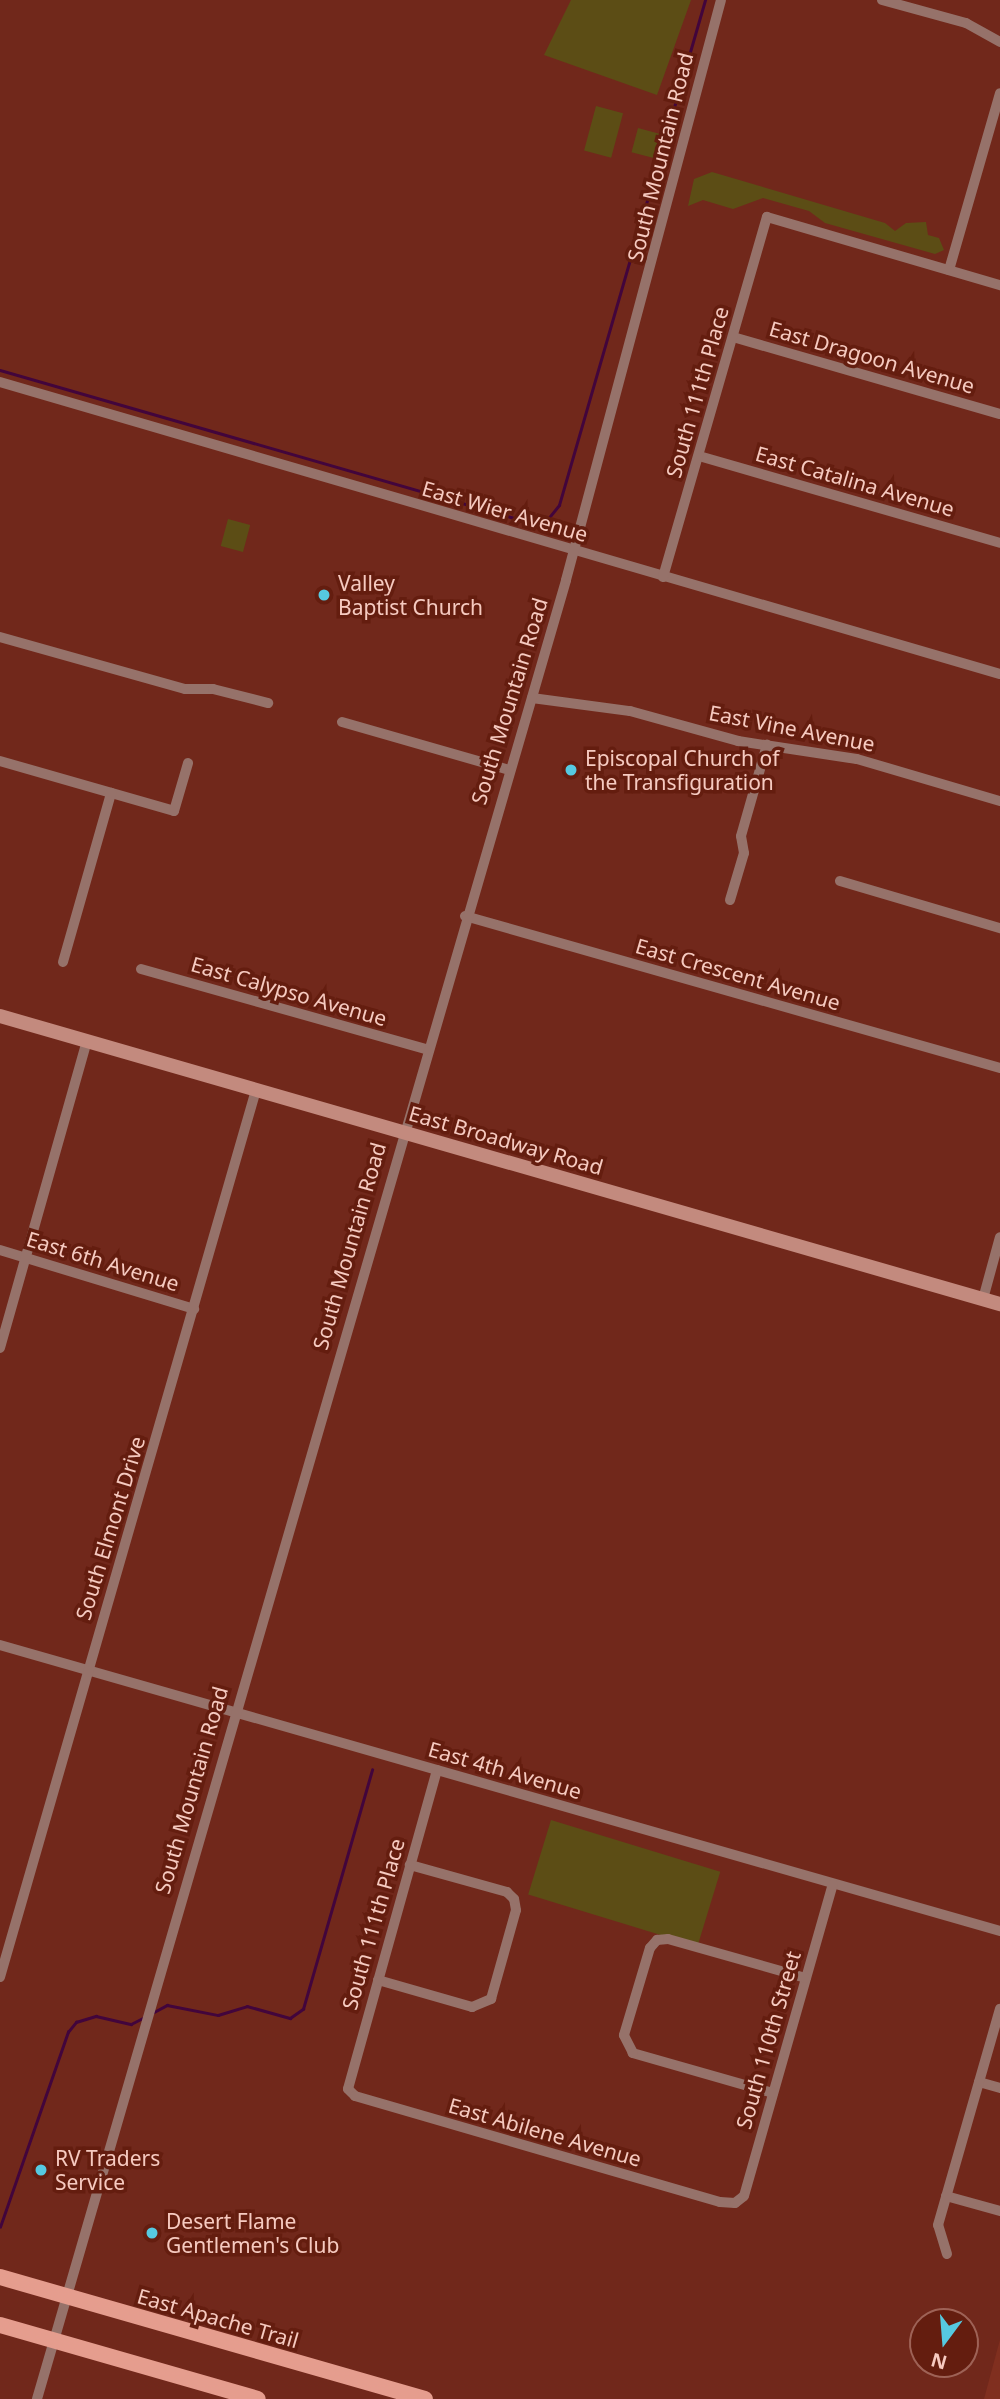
<!DOCTYPE html>
<html>
<head>
<meta charset="utf-8">
<style>
  body { margin:0 }
  #map { position:relative; width:1000px; height:2399px; overflow:hidden; background:#71281b; font-family:"Noto Sans",sans-serif }
  div>[style] { position:absolute }
  [style*='--x'] { left:calc(var(--x)*1px); top:calc(var(--y)*1px); width:calc(var(--w)*1px); rotate:calc(var(--a)*1deg) }
  .built>* { inset:0; background:#802f1f }
  .green>* { inset:0; background:#5c4d15; transform-origin:0 0 }
  .stream>* { height:2.5px; margin:-1.25px; padding:0 1.25px; transform-origin:1.25px; border-radius:1.25px; background:#42053c }
  .minor>* { height:10px; margin:-5px; padding:0 5px; transform-origin:5px; border-radius:5px; background:#96726a }
  .secondary>* { height:14px; margin:-7px; padding:0 7px; transform-origin:7px; border-radius:7px; background:#c38a7e }
  .primary>* { height:16px; margin:-8px; padding:0 8px; transform-origin:8px; border-radius:8px; background:#e59d8e }
  .dots>* { width:19px; height:19px; translate:-50% -50%; box-sizing:border-box; border:4px solid #641d0f; border-radius:50% }
  span { translate:-50% -50%; white-space:nowrap; text-align:center; line-height:1.15; -webkit-text-stroke:7px #641d0f; paint-order:stroke }
  .street-label { font-size:21px; color:#f6cac0 }
  .poi-label { font-size:21px; color:#f6cac0 }
  .left { translate:0 -50%; text-align:left }
  .north { position:absolute; left:909px; top:2308px; width:70px; height:70px; box-sizing:border-box; background:#641d0f; border:2px solid #9e6256; border-radius:50%; rotate:196deg; font-size:19px; font-weight:700; line-height:28px; text-align:center; color:#f6cac0 }
  .north::after { content:''; display:block; margin:auto; width:24px; height:32px; background:#56c9e0; clip-path:polygon(50% 0,100% 100%,50% 72%,0 100%) }
</style>
</head>
<body>
<div id="map">
  <div class="built">
    <i style="clip-path:polygon(1000px 2340px,1000px 2399px,984px 2399px,998px 2347px)"></i>
  </div>
  <div class="green">
    <i style="clip-path:polygon(571px 0,691px 0,657px 95px,544px 55px)"></i>
    <i style="left:596px;top:106px;width:28px;height:46px;rotate:15deg"></i>
    <i style="left:638px;top:128px;width:23px;height:25px;rotate:15deg"></i>
    <i style="clip-path:polygon(712px 172px,885px 223px,895px 231px,906px 223px,926px 222px,928px 235px,939px 238px,944px 250px,935px 254px,825px 223px,809px 211px,763px 198px,733px 209px,703px 200px,688px 206px,694px 179px)"></i>
    <i style="left:228px;top:519px;width:23px;height:28px;rotate:15deg"></i>
    <i style="left:551px;top:1820px;width:177px;height:78px;rotate:17deg"></i>
  </div>
  <div class="stream">
    <i style="--x:0;--y:370;--w:549;--a:16.06"></i>
    <i style="--x:528;--y:522;--w:19;--a:-6"></i>
    <i style="--x:547;--y:520;--w:19;--a:-51"></i>
    <i style="--x:559;--y:505;--w:526;--a:-73.87"></i>
    <i style="--x:154;--y:2012;--w:15;--a:-28"></i>
    <i style="--x:167;--y:2005;--w:52;--a:11.1"></i>
    <i style="--x:218;--y:2015;--w:30;--a:-17"></i>
    <i style="--x:247;--y:2006;--w:45;--a:15.6"></i>
    <i style="--x:290;--y:2018;--w:16;--a:-35"></i>
    <i style="--x:303;--y:2009;--w:249;--a:-73.9"></i>
    <i style="--x:0;--y:2227;--w:207;--a:-70.8"></i>
    <i style="--x:68;--y:2032;--w:13;--a:-51"></i>
    <i style="--x:76;--y:2022;--w:21;--a:-17"></i>
    <i style="--x:96;--y:2016;--w:36;--a:13"></i>
    <i style="--x:131;--y:2024;--w:16;--a:-27"></i>
  </div>
  <div class="minor">
    <i style="--x:882;--y:0;--w:87;--a:15.3"></i>
    <i style="--x:966;--y:23;--w:39;--a:29"></i>
    <i style="--x:949;--y:270;--w:184;--a:-73.9"></i>
    <i style="--x:733;--y:337;--w:278;--a:16.1"></i>
    <i style="--x:0;--y:382;--w:1042;--a:16.28"></i>
    <i style="--x:699;--y:456;--w:313;--a:16.1"></i>
    <i style="--x:663;--y:577;--w:375;--a:-73.9"></i>
    <i style="--x:767;--y:217;--w:243;--a:16.3"></i>
    <i style="--x:0;--y:637;--w:192;--a:15.7"></i>
    <i style="--x:185;--y:689;--w:28;--a:0"></i>
    <i style="--x:213;--y:689;--w:57;--a:14.3"></i>
    <i style="--x:532;--y:698;--w:99;--a:7.6"></i>
    <i style="--x:630;--y:711;--w:112;--a:15.5"></i>
    <i style="--x:738;--y:741;--w:120;--a:8.6"></i>
    <i style="--x:857;--y:759;--w:149;--a:16.4"></i>
    <i style="--x:342;--y:722;--w:174;--a:16"></i>
    <i style="--x:0;--y:761;--w:181;--a:16"></i>
    <i style="--x:174;--y:811;--w:50;--a:-73.7"></i>
    <i style="--x:840;--y:881;--w:167;--a:16.4"></i>
    <i style="--x:730;--y:900;--w:49;--a:-73.4"></i>
    <i style="--x:744;--y:853;--w:17;--a:-100"></i>
    <i style="--x:741;--y:836;--w:95;--a:-74.1"></i>
    <i style="--x:465;--y:916;--w:556;--a:15.86"></i>
    <i style="--x:63;--y:962;--w:176;--a:-74.1"></i>
    <i style="--x:141;--y:969;--w:296;--a:15.7"></i>
    <i style="--x:0;--y:1250;--w:203;--a:16.9"></i>
    <i style="--x:983;--y:1299;--w:64;--a:-74.7"></i>
    <i style="--x:0;--y:1348;--w:319;--a:-74.2"></i>
    <i style="--x:0;--y:1645;--w:1040;--a:15.96"></i>
    <i style="--x:437;--y:1770;--w:331;--a:105.6"></i>
    <i style="--x:348;--y:2089;--w:10;--a:45"></i>
    <i style="--x:355;--y:2096;--w:380;--a:16.2"></i>
    <i style="--x:720;--y:2202;--w:15;--a:4"></i>
    <i style="--x:735;--y:2203;--w:11;--a:-38"></i>
    <i style="--x:744;--y:2196;--w:324;--a:-74.1"></i>
    <i style="--x:0;--y:1977;--w:923;--a:-73.9"></i>
    <i style="--x:378;--y:1980;--w:98;--a:16"></i>
    <i style="--x:472;--y:2007;--w:21;--a:-23"></i>
    <i style="--x:491;--y:1999;--w:92;--a:-74.3"></i>
    <i style="--x:516;--y:1910;--w:11;--a:-100"></i>
    <i style="--x:514;--y:1899;--w:10;--a:-135"></i>
    <i style="--x:507;--y:1892;--w:101;--a:-164.4"></i>
    <i style="--x:979;--y:2082;--w:22;--a:16"></i>
    <i style="--x:773;--y:2093;--w:146;--a:-164.1"></i>
    <i style="--x:633;--y:2053;--w:20;--a:-117"></i>
    <i style="--x:624;--y:2035;--w:91;--a:-73.4"></i>
    <i style="--x:650;--y:1948;--w:11;--a:-49"></i>
    <i style="--x:657;--y:1940;--w:11;--a:-5"></i>
    <i style="--x:668;--y:1939;--w:143;--a:15.8"></i>
    <i style="--x:946;--y:2196;--w:56;--a:15.5"></i>
    <i style="--x:947;--y:2254;--w:30;--a:-107"></i>
    <i style="--x:938;--y:2225;--w:225;--a:-74"></i>
    <i style="--x:37;--y:2399;--w:1894;--a:-73.78"></i>
    <i style="--x:566;--y:580;--w:600;--a:-75.04"></i>
  </div>
  <div class="secondary">
    <i style="--x:0;--y:1016;--w:1041;--a:16.07"></i>
  </div>
  <div class="primary">
    <i style="--x:0;--y:2277;--w:442;--a:16"></i>
    <i style="--x:0;--y:2325;--w:268;--a:16"></i>
  </div>
  <div class="dots">
    <i style="left:324px;top:595px;background:#56c9e0"></i>
    <i style="left:571px;top:770px;background:#56c9e0"></i>
    <i style="left:41px;top:2170px;background:#56c9e0"></i>
    <i style="left:152px;top:2233px;background:#56c9e0"></i>
  </div>
  <div class="street-label">
    <span style="left:660px;top:157px;rotate:-76deg">South Mountain Road</span>
    <span style="left:872px;top:357px;rotate:16deg">East Dragoon Avenue</span>
    <span style="left:697px;top:392px;rotate:-74deg">South 111th Place</span>
    <span style="left:855px;top:481px;rotate:16deg">East Catalina Avenue</span>
    <span style="left:505px;top:511px;rotate:16deg">East Wier Avenue</span>
    <span style="left:509px;top:701px;rotate:-73deg">South Mountain Road</span>
    <span style="left:792px;top:728px;rotate:11deg">East Vine Avenue</span>
    <span style="left:738px;top:974px;rotate:16deg">East Crescent Avenue</span>
    <span style="left:289px;top:991px;rotate:16deg">East Calypso Avenue</span>
    <span style="left:506px;top:1140px;rotate:16deg">East Broadway Road</span>
    <span style="left:349px;top:1246px;rotate:-74deg">South Mountain Road</span>
    <span style="left:103px;top:1261px;rotate:17deg">East 6th Avenue</span>
    <span style="left:110px;top:1528px;rotate:-73deg">South Elmont Drive</span>
    <span style="left:505px;top:1770px;rotate:16deg">East 4th Avenue</span>
    <span style="left:191px;top:1790px;rotate:-74deg">South Mountain Road</span>
    <span style="left:373px;top:1924px;rotate:-74deg">South 111th Place</span>
    <span style="left:768px;top:2040px;rotate:-74deg">South 110th Street</span>
    <span style="left:545px;top:2132px;rotate:16deg">East Abilene Avenue</span>
    <span style="left:218px;top:2318px;rotate:16deg">East Apache Trail</span>
  </div>
  <div class="poi-label">
    <span class="left" style="left:338px;top:595px">Valley<br>Baptist Church</span>
    <span class="left" style="left:585px;top:770px">Episcopal Church of<br>the Transfiguration</span>
    <span class="left" style="left:55px;top:2170px">RV Traders<br>Service</span>
    <span class="left" style="left:166px;top:2233px">Desert Flame<br>Gentlemen's Club</span>
  </div>
  <div class="north">N</div>
</div>
</body>
</html>
